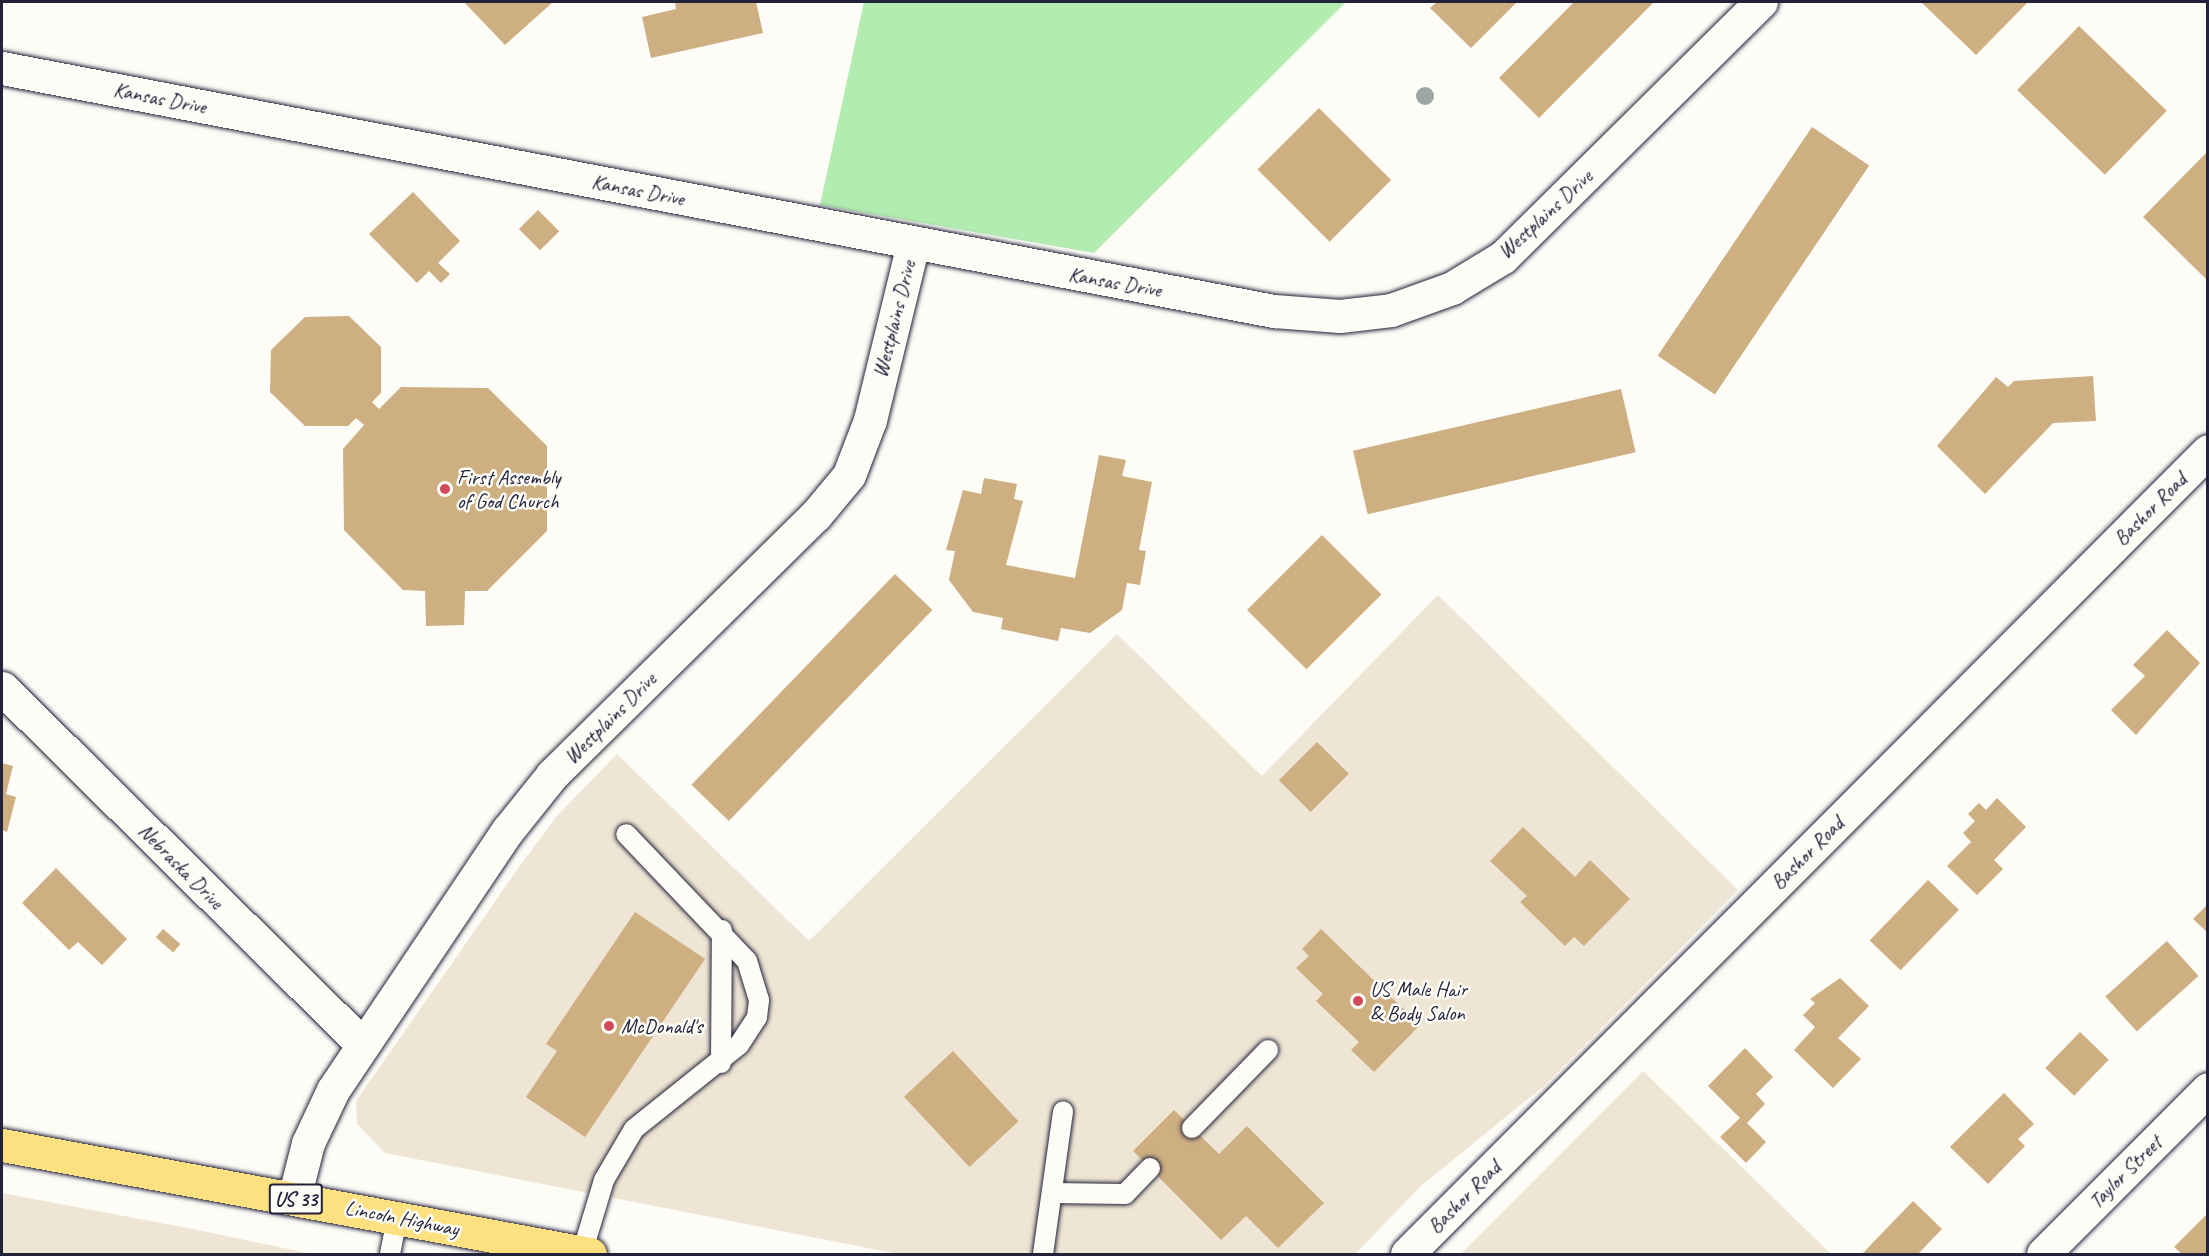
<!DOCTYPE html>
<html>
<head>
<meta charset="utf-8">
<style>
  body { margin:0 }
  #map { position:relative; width:2209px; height:1256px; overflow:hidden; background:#fdfcf7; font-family:Caveat,sans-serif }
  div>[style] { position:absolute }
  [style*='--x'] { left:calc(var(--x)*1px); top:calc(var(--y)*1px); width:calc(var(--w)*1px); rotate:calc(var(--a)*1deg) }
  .built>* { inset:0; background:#efe5d4 }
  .green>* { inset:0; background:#b2ecb1 }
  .building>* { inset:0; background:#cdaf82; transform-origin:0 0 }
  .roads { filter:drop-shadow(0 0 2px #22223b) drop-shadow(0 0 2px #22223b) }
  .service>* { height:20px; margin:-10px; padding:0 10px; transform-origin:10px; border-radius:10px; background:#fdfcf7 }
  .minor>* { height:33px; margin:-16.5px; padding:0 16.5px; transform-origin:16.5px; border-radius:16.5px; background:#fdfcf7 }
  .tertiary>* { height:33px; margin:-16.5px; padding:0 16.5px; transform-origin:16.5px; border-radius:16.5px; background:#fdfcf7 }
  .trunk>* { height:33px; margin:-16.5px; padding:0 16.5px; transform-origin:16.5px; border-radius:16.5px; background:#fde080 }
  .trees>* { width:18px; height:18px; margin:-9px; border-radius:50%; background:#9ca6a3 }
  .dots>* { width:16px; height:16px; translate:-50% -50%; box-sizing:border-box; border:3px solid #fdfcf7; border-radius:50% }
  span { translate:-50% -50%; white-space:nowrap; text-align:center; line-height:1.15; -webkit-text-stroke:5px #fdfcf7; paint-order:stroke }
  .shield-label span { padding:2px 4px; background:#fdfcf7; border:2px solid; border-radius:4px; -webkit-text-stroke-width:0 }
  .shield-label { font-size:20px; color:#22223b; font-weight:700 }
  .street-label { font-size:21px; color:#22223b }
  .poi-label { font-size:21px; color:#22223b }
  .left { translate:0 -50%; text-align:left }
  .frame { position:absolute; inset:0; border:3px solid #22223b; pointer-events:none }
</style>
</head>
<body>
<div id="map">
  <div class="built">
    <i style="clip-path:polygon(1438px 595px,1738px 890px,1545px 1085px,1421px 1186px,1355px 1254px,898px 1254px,385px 1153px,357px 1124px,356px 1101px,517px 870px,557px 816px,617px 754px,809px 941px,1117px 634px,1262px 776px)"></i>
    <i style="clip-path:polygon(1643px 1071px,1831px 1254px,1461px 1254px)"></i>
    <i style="clip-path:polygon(2px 1193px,193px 1229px,312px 1254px,2px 1254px)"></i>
  </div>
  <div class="green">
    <i style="clip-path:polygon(864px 2px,1346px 2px,1094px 253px,820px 205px)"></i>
  </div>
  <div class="building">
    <i style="clip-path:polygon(464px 2px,553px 2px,505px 45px)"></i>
    <i style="clip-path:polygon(675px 2px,756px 2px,763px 33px,651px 58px,642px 17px,676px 9px)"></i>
    <i style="clip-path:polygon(1437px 2px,1517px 2px,1471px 48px,1430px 8px)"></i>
    <i style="clip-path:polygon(1574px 2px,1654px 2px,1539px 118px,1499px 78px)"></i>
    <i style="clip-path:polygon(1921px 2px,2028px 2px,1976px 55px)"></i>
    <i style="left:2079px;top:26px;width:122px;height:89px;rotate:44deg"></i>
    <i style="left:1319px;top:108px;width:102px;height:87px;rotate:45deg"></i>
    <i style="left:1812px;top:127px;width:69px;height:276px;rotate:34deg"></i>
    <i style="clip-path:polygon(2208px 151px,2208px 281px,2143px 217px)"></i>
    <i style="clip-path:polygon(413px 192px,460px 241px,438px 263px,450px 274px,441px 283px,429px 271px,417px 283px,369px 234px)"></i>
    <i style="left:538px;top:210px;width:30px;height:27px;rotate:45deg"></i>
    <i style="clip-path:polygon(349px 316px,381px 347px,381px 393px,372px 402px,379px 409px,401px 387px,488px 388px,547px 446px,547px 531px,487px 591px,465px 591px,464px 625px,426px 626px,425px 591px,403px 590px,344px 530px,343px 449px,364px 425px,356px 418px,348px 426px,305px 426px,270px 392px,271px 350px,305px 317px)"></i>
    <i style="clip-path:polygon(2093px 376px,2096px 421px,2053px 423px,1985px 494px,1937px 446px,1996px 377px,2008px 387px,2014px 381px)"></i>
    <i style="left:1621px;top:389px;width:65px;height:275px;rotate:77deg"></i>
    <i style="clip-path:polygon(1099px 455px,1126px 460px,1122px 476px,1152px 482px,1139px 550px,1146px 551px,1140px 585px,1127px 583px,1122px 610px,1090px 633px,1061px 628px,1058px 641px,1001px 629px,1003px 618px,973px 612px,949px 580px,955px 551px,946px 550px,963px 490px,981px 494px,984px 478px,1017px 484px,1014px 499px,1023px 501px,1006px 565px,1075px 578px)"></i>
    <i style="left:1322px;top:535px;width:84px;height:106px;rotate:45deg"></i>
    <i style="left:895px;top:574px;width:52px;height:293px;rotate:44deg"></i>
    <i style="clip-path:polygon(2167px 630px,2200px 663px,2136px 735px,2111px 710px,2145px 676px,2133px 665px)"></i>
    <i style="left:1317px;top:742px;width:45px;height:54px;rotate:45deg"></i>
    <i style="clip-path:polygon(2px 763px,13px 766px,6px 794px,16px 797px,7px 832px,2px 830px)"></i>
    <i style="clip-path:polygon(1997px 798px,2026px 827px,1994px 860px,2003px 869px,1977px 895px,1947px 866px,1971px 842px,1963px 833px,1975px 821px,1968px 814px,1979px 803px,1986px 810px)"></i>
    <i style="clip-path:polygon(1523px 827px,1575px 877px,1590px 860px,1630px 899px,1584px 946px,1574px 937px,1565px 946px,1520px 902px,1527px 896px,1490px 861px)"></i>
    <i style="clip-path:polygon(56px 868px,127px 939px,102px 965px,78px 942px,69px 950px,22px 903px)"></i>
    <i style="left:1928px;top:880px;width:43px;height:84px;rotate:44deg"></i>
    <i style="clip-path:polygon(2208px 904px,2208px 933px,2193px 919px)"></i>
    <i style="clip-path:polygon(635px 912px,705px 959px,585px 1137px,526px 1097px,557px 1051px,546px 1044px)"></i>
    <i style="left:163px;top:929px;width:23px;height:11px;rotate:41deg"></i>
    <i style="clip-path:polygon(1321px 929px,1420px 1025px,1374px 1072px,1351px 1050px,1359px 1042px,1316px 1001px,1323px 994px,1296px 968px,1309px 956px,1302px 949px)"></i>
    <i style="left:2167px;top:941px;width:47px;height:83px;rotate:48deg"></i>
    <i style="clip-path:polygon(1840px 978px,1869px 1006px,1838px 1038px,1861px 1059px,1833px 1088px,1794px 1050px,1815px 1027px,1803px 1015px,1815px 1003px,1810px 999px)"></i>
    <i style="left:2080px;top:1032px;width:40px;height:50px;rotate:44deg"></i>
    <i style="clip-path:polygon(1745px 1048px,1773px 1077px,1756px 1094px,1765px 1104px,1747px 1123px,1766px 1142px,1746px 1163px,1720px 1137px,1740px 1118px,1708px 1086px)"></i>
    <i style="left:953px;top:1051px;width:96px;height:67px;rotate:47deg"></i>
    <i style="clip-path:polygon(2004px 1093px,2034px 1124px,2018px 1139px,2025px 1146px,1988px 1184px,1950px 1147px)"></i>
    <i style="clip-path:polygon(1174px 1110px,1219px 1154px,1247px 1126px,1324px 1203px,1278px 1248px,1246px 1216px,1221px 1240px,1133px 1151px)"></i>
    <i style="clip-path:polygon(1913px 1201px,1942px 1229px,1918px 1254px,1862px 1254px)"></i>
    <i style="clip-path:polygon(2208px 1213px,2208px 1254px,2182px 1254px,2174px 1247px)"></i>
  </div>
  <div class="roads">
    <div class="service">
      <i style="--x:721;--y:1063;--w:133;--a:-89.6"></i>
      <i style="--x:1192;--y:1128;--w:109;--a:-45.7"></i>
      <i style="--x:1052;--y:1193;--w:73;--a:0.8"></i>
      <i style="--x:1125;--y:1194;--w:36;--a:-46"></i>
      <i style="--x:582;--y:1253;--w:76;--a:-73.2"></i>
      <i style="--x:604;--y:1180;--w:59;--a:-59.5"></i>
      <i style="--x:634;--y:1129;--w:134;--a:-38.7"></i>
      <i style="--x:739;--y:1045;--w:33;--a:-57"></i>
      <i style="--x:757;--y:1017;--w:17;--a:-83"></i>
      <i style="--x:759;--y:1000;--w:41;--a:-107.1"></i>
      <i style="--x:747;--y:961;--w:175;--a:-133.6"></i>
      <i style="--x:390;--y:1254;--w:37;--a:-79"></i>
      <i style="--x:1043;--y:1254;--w:144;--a:-82"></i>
    </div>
    <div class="minor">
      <i style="--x:2;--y:68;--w:1295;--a:10.82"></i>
      <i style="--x:1274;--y:311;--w:66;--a:4.3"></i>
      <i style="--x:1340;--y:316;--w:51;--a:-6.7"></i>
      <i style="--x:1391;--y:310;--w:65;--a:-19.8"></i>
      <i style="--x:1452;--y:288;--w:60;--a:-31.3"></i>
      <i style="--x:1503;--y:257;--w:363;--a:-44.7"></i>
      <i style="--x:2;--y:688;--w:505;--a:44.68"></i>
      <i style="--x:294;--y:1198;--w:57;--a:-75.7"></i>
      <i style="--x:308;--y:1143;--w:59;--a:-64.7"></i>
      <i style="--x:333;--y:1090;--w:313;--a:-56.1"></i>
      <i style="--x:508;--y:830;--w:70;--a:-51.3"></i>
      <i style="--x:552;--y:775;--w:369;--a:-44.6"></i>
      <i style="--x:815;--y:516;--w:53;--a:-50.3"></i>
      <i style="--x:849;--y:475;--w:59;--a:-69.1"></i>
      <i style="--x:870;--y:420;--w:181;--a:-76.3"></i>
      <i style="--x:2043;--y:1254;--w:233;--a:-45"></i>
    </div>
    <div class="tertiary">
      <i style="--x:1407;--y:1254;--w:1134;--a:-45.07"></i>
    </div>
    <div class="trunk">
      <i style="--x:2;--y:1145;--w:598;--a:10.5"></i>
    </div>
  </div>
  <div class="trees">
    <i style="left:1425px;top:96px"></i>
  </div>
  <div class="dots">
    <i style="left:445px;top:489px;background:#d1495b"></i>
    <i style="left:1358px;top:1001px;background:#d1495b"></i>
    <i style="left:609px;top:1026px;background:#d1495b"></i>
  </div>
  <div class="shield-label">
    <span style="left:296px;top:1199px">US 33</span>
  </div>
  <div class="street-label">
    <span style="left:160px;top:98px;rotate:11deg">Kansas Drive</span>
    <span style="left:638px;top:190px;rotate:11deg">Kansas Drive</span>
    <span style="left:1545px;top:214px;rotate:-43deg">Westplains Drive</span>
    <span style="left:1115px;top:282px;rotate:10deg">Kansas Drive</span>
    <span style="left:894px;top:319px;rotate:-76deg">Westplains Drive</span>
    <span style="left:2150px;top:509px;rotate:-45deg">Bashor Road</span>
    <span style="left:610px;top:718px;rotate:-45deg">Westplains Drive</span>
    <span style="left:1807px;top:853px;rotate:-45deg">Bashor Road</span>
    <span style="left:181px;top:866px;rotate:45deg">Nebraska Drive</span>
    <span style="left:2125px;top:1172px;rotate:-45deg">Taylor Street</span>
    <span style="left:1464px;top:1197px;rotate:-45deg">Bashor Road</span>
    <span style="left:402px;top:1218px;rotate:11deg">Lincoln Highway</span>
  </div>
  <div class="poi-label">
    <span class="left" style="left:457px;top:489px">First Assembly<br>of God Church</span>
    <span class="left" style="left:1370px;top:1001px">US Male Hair<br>&amp; Body Salon</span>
    <span class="left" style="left:621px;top:1026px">McDonald's</span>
  </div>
  <div class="frame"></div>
</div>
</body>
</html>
